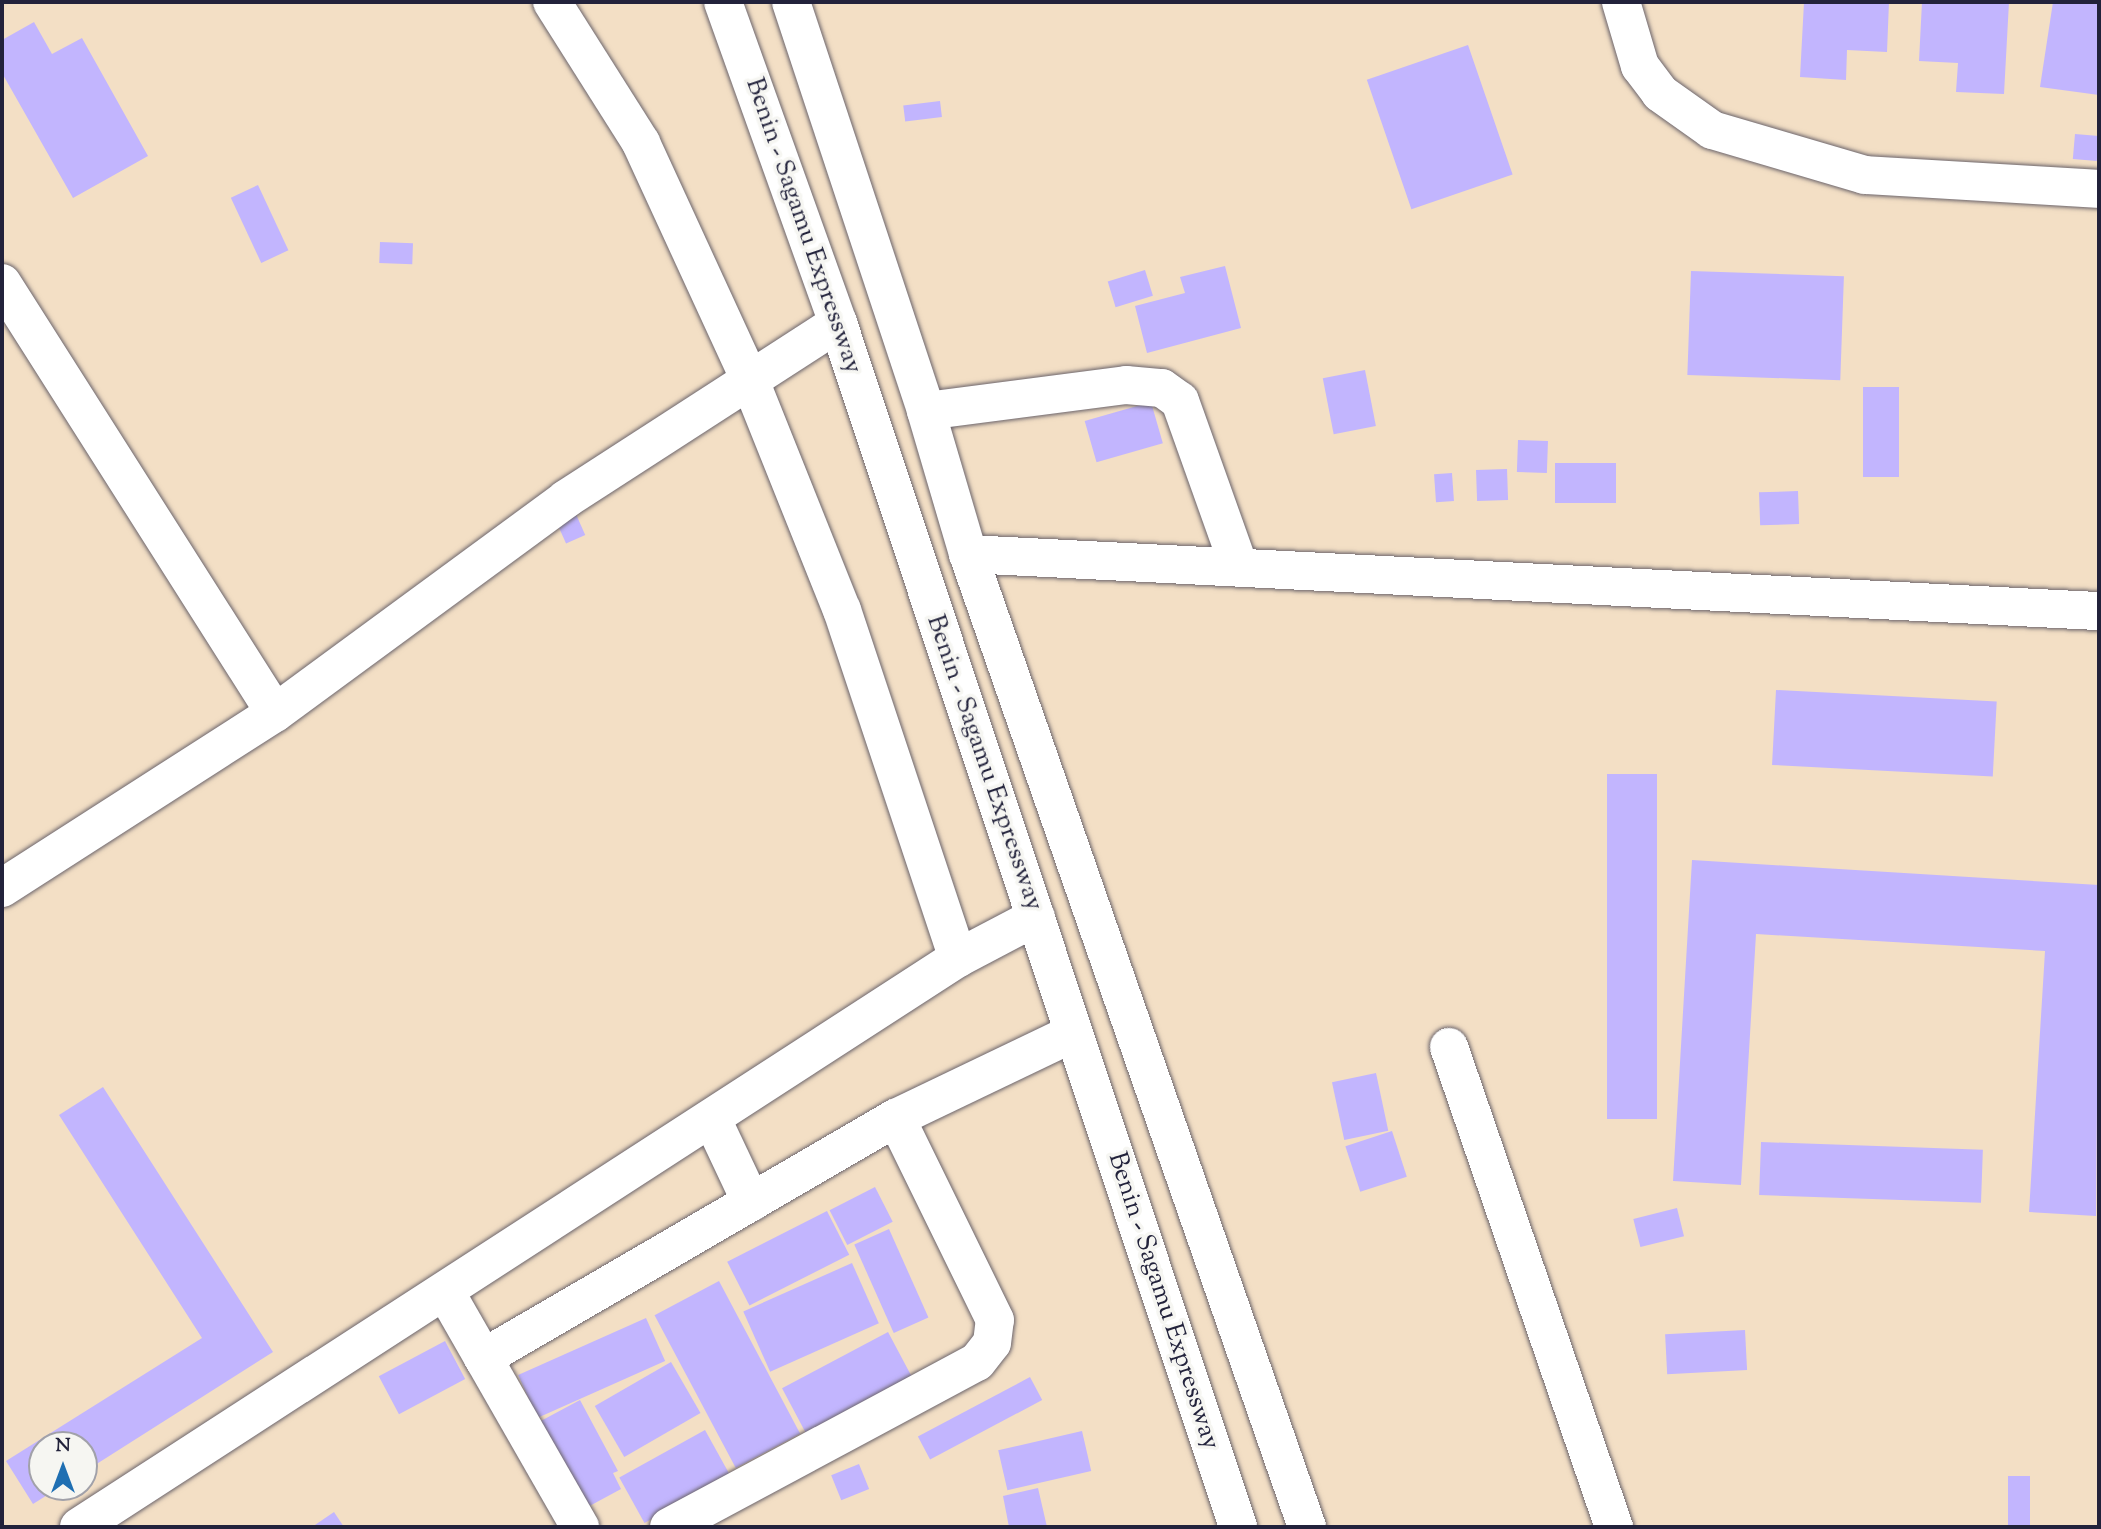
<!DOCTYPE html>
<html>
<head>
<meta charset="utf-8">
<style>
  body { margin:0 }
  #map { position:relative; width:2101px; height:1529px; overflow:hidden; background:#f3dfc5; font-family:"Sorts Mill Goudy",serif }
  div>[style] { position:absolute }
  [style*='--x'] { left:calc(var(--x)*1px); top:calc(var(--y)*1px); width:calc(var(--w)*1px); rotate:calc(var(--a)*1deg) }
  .building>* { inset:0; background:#c2b5fe; transform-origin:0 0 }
  .roads { filter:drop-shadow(0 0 2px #6b646b) drop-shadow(0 0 2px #6b646b) }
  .minor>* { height:38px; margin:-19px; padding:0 19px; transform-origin:19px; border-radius:19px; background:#fff }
  .highway>* { height:38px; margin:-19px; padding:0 19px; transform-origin:19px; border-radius:19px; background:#fff }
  span { translate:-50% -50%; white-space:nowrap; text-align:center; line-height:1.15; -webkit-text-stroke:7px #f6f6f2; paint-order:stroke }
  .street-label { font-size:26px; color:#22223b }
  .frame { position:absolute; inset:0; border:4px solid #22223b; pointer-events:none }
  .north { position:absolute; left:28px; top:1431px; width:70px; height:70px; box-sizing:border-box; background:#f6f6f2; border:2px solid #a1a1a9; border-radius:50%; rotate:0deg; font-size:19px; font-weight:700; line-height:28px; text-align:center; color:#22223b }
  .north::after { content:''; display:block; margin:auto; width:24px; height:32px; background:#1f6fb2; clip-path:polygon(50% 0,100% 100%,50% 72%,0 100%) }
</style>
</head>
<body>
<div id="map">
  <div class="building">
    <i style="clip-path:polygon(1804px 2px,1889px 2px,1887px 52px,1847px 50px,1846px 80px,1800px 77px)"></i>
    <i style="clip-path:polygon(1922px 2px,2009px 2px,2004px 94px,1956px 92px,1958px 63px,1919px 61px)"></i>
    <i style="clip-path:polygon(2053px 2px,2099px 2px,2099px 95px,2040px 87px)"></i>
    <i style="clip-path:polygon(34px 22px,52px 54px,82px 38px,148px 156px,73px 198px,2px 73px,2px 40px)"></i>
    <i style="left:1468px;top:45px;width:137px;height:107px;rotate:71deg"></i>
    <i style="left:940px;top:101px;width:16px;height:37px;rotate:83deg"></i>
    <i style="left:2075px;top:134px;width:24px;height:25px;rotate:5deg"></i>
    <i style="left:258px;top:185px;width:72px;height:30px;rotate:65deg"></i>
    <i style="left:380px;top:242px;width:33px;height:21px;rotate:2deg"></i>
    <i style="clip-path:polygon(1225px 266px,1241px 328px,1147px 353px,1135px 306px,1185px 293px,1180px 277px)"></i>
    <i style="left:1145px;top:270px;width:27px;height:39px;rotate:73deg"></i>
    <i style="left:1691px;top:271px;width:153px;height:104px;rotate:2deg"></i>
    <i style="left:1365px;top:370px;width:57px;height:43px;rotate:79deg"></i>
    <i style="left:1863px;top:387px;width:36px;height:90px"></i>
    <i style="left:1151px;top:402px;width:43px;height:69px;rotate:74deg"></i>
    <i style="left:1518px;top:440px;width:30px;height:32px;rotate:2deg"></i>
    <i style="left:1555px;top:463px;width:61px;height:40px"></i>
    <i style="left:1507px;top:469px;width:31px;height:31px;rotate:88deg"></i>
    <i style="left:1452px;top:473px;width:28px;height:18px;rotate:86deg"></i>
    <i style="left:1798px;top:491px;width:33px;height:39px;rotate:88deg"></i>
    <i style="left:571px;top:503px;width:35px;height:21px;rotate:66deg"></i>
    <i style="left:1776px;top:690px;width:221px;height:75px;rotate:3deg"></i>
    <i style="left:1607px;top:774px;width:50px;height:345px"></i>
    <i style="clip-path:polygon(1692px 860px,2099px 885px,2096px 1216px,2029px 1212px,2045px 951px,1756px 934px,1741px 1185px,1673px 1181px)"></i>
    <i style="left:1376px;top:1073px;width:59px;height:45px;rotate:78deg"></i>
    <i style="clip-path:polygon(103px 1087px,273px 1352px,84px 1472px,84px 1445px,42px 1445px,42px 1487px,60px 1487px,33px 1504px,6px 1461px,202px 1338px,59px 1115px)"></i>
    <i style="left:1392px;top:1131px;width:48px;height:49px;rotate:72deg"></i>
    <i style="left:1761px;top:1142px;width:222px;height:53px;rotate:2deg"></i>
    <i style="left:875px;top:1187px;width:39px;height:51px;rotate:63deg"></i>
    <i style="left:1677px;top:1208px;width:29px;height:45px;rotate:76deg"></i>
    <i style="left:827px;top:1211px;width:49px;height:112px;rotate:63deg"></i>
    <i style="left:889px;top:1229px;width:97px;height:38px;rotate:66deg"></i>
    <i style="left:852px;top:1263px;width:66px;height:119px;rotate:66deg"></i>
    <i style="left:719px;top:1281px;width:173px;height:73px;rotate:62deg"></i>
    <i style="left:646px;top:1318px;width:47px;height:140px;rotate:66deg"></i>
    <i style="left:1745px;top:1330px;width:40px;height:80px;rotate:87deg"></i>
    <i style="left:888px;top:1332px;width:51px;height:120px;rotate:62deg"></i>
    <i style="left:445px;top:1341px;width:43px;height:75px;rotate:62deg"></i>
    <i style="left:671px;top:1362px;width:59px;height:88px;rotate:60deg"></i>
    <i style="left:1030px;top:1377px;width:26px;height:127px;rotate:62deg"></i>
    <i style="clip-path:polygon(580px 1400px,618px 1471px,613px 1473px,621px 1489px,584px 1509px,537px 1423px)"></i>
    <i style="left:705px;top:1430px;width:52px;height:98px;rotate:61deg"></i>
    <i style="left:1082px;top:1431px;width:41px;height:86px;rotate:77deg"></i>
    <i style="left:859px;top:1464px;width:27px;height:30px;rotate:68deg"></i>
    <i style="left:2008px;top:1476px;width:22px;height:51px"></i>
    <i style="clip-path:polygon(1038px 1488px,1047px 1527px,1009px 1527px,1003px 1496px)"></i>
    <i style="clip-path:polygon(334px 1512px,344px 1527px,312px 1527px)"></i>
  </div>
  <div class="roads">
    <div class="minor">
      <i style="--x:552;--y:2;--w:167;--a:57.7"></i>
      <i style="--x:641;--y:143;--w:259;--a:65.3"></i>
      <i style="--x:749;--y:378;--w:250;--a:68.2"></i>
      <i style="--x:842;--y:610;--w:367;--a:71.6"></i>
      <i style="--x:1621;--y:2;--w:67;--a:73.5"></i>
      <i style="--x:1640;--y:66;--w:34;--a:53"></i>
      <i style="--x:1660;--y:93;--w:64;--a:35.4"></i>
      <i style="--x:1712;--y:130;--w:159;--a:16.4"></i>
      <i style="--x:1865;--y:175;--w:234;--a:3.4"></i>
      <i style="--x:2;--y:283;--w:509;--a:57.59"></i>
      <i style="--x:926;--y:411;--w:202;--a:-7.4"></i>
      <i style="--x:1126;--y:385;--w:36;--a:5"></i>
      <i style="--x:1162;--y:388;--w:22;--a:36"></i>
      <i style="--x:1180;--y:401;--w:176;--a:70.4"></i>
      <i style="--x:968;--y:554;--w:1132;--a:2.89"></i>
      <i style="--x:2;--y:888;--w:324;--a:-32.7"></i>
      <i style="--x:275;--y:713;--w:361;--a:-36.3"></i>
      <i style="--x:566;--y:499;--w:324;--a:-32.9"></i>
      <i style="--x:1449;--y:1047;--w:508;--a:71.03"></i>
      <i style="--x:712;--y:1119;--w:92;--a:64.8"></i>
      <i style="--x:446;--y:1293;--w:270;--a:60.2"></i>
      <i style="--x:483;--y:1358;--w:478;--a:-30.2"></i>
      <i style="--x:896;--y:1118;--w:194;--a:-25.6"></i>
      <i style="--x:79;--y:1527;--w:1047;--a:-32.92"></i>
      <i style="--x:958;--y:958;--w:88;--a:-27.7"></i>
      <i style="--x:669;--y:1527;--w:349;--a:-28.2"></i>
      <i style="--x:977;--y:1362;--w:24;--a:-52"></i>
      <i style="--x:992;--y:1343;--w:23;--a:-83"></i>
      <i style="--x:995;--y:1320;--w:225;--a:-116.1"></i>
    </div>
    <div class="highway">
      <i style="--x:723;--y:2;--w:341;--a:70.3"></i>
      <i style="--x:838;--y:323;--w:1269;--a:71.62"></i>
      <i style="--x:791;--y:2;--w:431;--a:71.7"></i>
      <i style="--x:926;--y:411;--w:149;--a:73.6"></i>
      <i style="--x:968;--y:554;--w:1030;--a:70.79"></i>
    </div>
  </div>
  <div class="street-label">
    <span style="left:803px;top:226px;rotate:71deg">Benin - Sagamu Expressway</span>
    <span style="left:984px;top:763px;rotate:71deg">Benin - Sagamu Expressway</span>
    <span style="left:1163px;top:1301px;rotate:72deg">Benin - Sagamu Expressway</span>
  </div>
  <div class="frame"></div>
  <div class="north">N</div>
</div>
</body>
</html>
